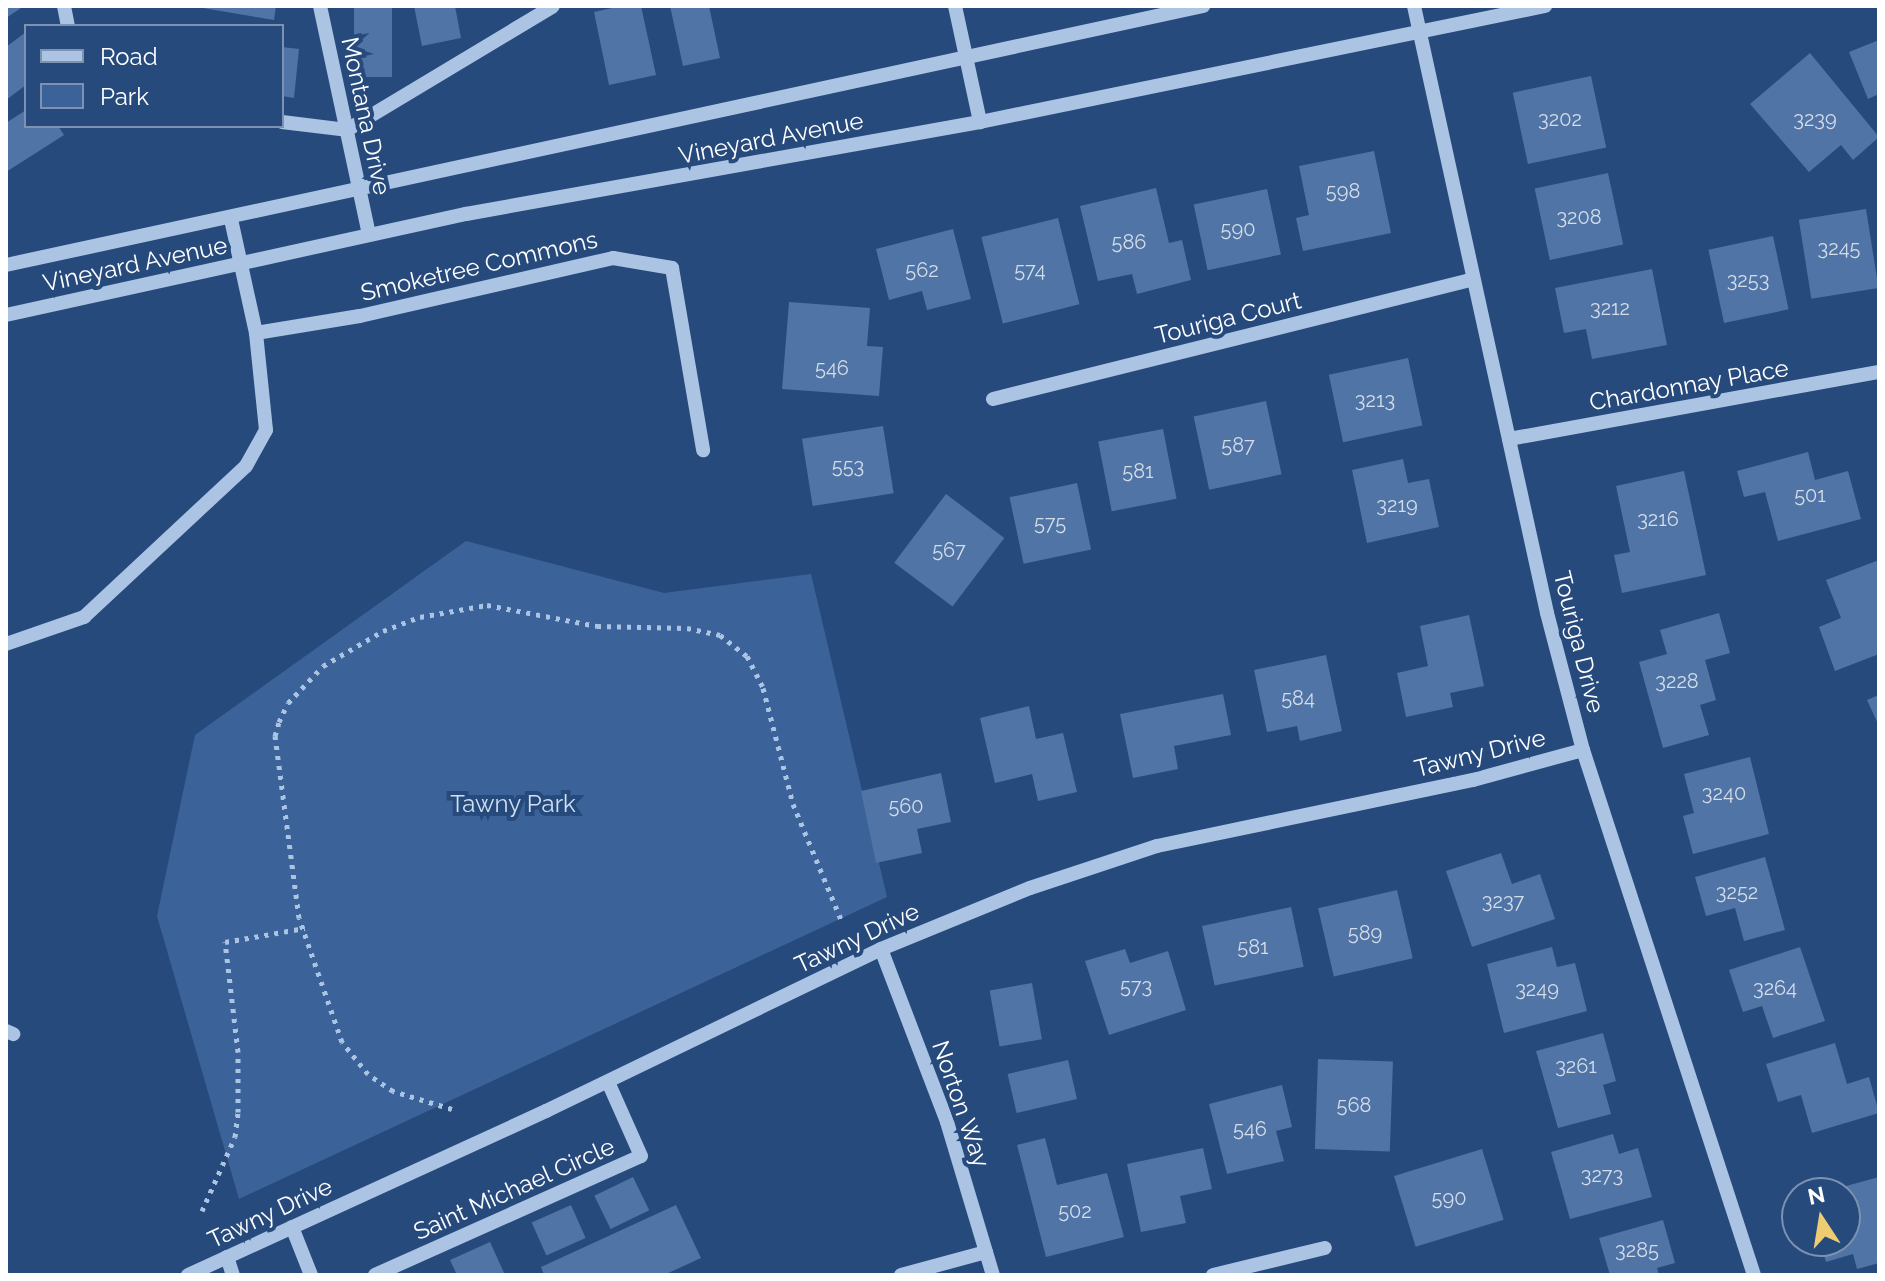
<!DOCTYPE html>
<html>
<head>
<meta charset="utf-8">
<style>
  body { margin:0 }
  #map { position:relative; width:1885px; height:1281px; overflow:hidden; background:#274a7d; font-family:Raleway,sans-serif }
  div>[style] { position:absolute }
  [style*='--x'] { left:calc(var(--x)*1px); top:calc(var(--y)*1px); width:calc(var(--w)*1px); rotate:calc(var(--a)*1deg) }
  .green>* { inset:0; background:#3b639a }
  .building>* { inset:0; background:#4f74a5; transform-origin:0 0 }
  .path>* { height:5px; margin-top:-2.5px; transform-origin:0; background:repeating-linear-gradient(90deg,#acc4e4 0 4px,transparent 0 10px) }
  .minor>* { height:14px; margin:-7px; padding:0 7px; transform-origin:7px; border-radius:7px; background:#acc4e4 }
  span { translate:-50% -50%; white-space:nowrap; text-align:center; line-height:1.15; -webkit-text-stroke:8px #274a7d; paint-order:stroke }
  .number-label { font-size:20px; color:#d3dce8 }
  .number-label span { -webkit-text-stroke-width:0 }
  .street-label { font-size:24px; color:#fff }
  .park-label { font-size:24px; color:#cfdff4 }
  .frame { position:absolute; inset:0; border:8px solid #fff; pointer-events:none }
  .legend { position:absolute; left:24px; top:24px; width:260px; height:104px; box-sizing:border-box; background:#274a7d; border:2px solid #7d92b1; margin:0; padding:10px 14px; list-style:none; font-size:24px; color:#fff }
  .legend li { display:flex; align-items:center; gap:16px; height:40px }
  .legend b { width:40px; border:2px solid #7d92b1 }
  .north { position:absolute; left:1781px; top:1177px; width:80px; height:80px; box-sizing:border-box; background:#274a7d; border:2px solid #7d92b1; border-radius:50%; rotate:348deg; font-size:22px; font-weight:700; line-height:32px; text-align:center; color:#fff }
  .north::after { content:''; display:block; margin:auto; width:28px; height:36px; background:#edcc72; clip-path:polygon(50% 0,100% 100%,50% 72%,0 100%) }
</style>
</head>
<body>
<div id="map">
  <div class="green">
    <i style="clip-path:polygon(466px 541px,664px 593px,811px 574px,887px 897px,239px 1199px,157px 916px,195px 735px)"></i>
  </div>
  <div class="building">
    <i style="clip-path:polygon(6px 6px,24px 6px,6px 18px)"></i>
    <i style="clip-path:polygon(191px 6px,276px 6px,274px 20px)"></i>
    <i style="left:354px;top:6px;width:38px;height:71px"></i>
    <i style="clip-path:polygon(414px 6px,455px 6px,461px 38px,422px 46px)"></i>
    <i style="clip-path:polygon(621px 6px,641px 6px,656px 75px,609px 85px,594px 12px)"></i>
    <i style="clip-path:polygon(670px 6px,709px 6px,720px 58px,683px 66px)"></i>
    <i style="clip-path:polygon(26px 32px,26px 85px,6px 100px,6px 47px)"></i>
    <i style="clip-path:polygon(1879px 40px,1879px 94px,1868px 99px,1849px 52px)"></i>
    <i style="clip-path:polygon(282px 47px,299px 49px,294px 98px,282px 96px)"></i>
    <i style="clip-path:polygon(1810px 53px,1879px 137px,1853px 160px,1841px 145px,1809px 172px,1750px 104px)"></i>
    <i style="left:1591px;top:76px;width:73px;height:80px;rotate:78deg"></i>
    <i style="clip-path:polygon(26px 110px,26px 126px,58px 126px,64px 135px,6px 172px,6px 123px)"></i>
    <i style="clip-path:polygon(1374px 151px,1391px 233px,1303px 251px,1296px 218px,1309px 215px,1299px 166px)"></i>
    <i style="left:1608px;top:173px;width:73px;height:75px;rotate:78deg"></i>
    <i style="clip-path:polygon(1156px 188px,1169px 243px,1182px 240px,1191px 280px,1137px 294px,1132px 274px,1098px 281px,1080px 206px)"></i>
    <i style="left:1267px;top:189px;width:67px;height:75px;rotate:78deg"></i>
    <i style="left:1866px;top:209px;width:80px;height:68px;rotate:81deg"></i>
    <i style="left:1058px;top:218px;width:89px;height:79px;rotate:76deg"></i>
    <i style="clip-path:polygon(953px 229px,971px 299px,927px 310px,922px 291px,889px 300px,876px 249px)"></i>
    <i style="left:1773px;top:236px;width:75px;height:66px;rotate:78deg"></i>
    <i style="clip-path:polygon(1652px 269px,1667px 345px,1592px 359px,1586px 329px,1564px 333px,1555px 288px)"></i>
    <i style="clip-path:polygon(789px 302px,870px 308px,867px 346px,883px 347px,879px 396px,782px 389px)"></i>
    <i style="left:1408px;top:358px;width:69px;height:81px;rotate:78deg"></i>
    <i style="left:1266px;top:401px;width:75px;height:74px;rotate:78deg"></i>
    <i style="left:883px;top:426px;width:68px;height:82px;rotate:81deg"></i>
    <i style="left:1163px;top:429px;width:71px;height:66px;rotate:79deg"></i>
    <i style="clip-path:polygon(1808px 452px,1815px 480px,1848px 471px,1861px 519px,1778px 541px,1765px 492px,1744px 497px,1737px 471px)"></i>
    <i style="clip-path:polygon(1403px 459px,1408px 483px,1429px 479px,1439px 527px,1367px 543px,1352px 470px)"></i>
    <i style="clip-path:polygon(1684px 471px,1706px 575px,1622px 593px,1614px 555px,1630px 552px,1616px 486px)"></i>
    <i style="left:1077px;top:483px;width:68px;height:69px;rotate:78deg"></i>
    <i style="left:946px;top:494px;width:73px;height:86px;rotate:37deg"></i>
    <i style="clip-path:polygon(1879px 560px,1879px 654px,1835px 671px,1819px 627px,1841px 618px,1826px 580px)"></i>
    <i style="clip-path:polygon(1719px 613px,1730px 653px,1705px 660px,1716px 700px,1700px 705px,1709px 735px,1663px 748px,1639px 662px,1667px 654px,1660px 630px)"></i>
    <i style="clip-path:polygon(1469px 615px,1484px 686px,1450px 693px,1453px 707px,1406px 717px,1397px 673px,1428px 666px,1420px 626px)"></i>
    <i style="clip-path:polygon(1326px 655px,1342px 731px,1300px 741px,1297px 726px,1267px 732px,1254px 670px)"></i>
    <i style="clip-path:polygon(1223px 694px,1231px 735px,1174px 746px,1178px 769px,1133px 778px,1120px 714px)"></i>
    <i style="clip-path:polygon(1879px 695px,1879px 726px,1867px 700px)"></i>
    <i style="clip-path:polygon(1029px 706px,1036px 739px,1063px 733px,1077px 792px,1038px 801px,1032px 774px,995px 783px,980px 718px)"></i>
    <i style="clip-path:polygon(1750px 757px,1769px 834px,1693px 854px,1683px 816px,1694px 813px,1684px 774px)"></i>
    <i style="clip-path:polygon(941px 773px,951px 822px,917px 829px,922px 853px,876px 863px,861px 791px)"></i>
    <i style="clip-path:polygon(1501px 853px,1512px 884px,1540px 874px,1555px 919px,1472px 947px,1446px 871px)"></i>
    <i style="clip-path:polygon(1765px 857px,1785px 930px,1744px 941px,1735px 908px,1706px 916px,1695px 877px)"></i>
    <i style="left:1397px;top:890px;width:70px;height:81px;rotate:77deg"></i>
    <i style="left:1291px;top:907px;width:61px;height:91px;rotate:78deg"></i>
    <i style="clip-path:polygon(1552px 947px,1557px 967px,1575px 963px,1587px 1011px,1504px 1033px,1487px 964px)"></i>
    <i style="clip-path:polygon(1800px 947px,1825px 1021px,1773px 1038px,1762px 1006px,1743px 1012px,1729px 970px)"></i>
    <i style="clip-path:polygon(1125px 949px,1130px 963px,1168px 951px,1186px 1010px,1109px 1035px,1085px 961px)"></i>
    <i style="left:1032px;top:983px;width:57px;height:43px;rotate:80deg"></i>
    <i style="clip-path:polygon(1603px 1033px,1616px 1081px,1603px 1085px,1611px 1114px,1558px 1128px,1536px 1051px)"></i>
    <i style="clip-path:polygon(1835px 1043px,1847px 1084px,1869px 1077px,1879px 1113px,1812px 1133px,1801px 1095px,1778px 1102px,1766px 1064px)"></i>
    <i style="left:1318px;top:1059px;width:75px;height:90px;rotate:2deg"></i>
    <i style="left:1068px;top:1060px;width:40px;height:62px;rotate:77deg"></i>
    <i style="clip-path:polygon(1282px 1085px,1292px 1127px,1276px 1131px,1284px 1161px,1227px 1174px,1209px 1104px)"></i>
    <i style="clip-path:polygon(1613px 1134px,1619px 1154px,1638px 1148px,1652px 1197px,1570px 1219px,1551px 1152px)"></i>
    <i style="clip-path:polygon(1045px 1138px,1057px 1185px,1107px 1173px,1124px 1237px,1046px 1257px,1017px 1145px)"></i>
    <i style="clip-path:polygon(1203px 1148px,1212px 1189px,1180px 1196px,1186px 1223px,1141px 1232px,1127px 1164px)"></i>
    <i style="left:1482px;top:1149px;width:74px;height:92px;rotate:73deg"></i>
    <i style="left:633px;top:1177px;width:37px;height:43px;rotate:64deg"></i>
    <i style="clip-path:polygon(1879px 1177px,1879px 1263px,1857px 1269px,1853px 1254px,1826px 1262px,1820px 1241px,1845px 1241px,1845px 1193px,1824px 1192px)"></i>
    <i style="left:571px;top:1205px;width:36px;height:43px;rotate:66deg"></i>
    <i style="clip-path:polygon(676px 1205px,701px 1258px,664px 1275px,544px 1275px,541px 1267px)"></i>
    <i style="clip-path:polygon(1663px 1220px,1675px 1263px,1657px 1268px,1659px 1275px,1610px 1275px,1599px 1238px)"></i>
    <i style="clip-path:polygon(490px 1242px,505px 1275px,457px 1275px,450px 1260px)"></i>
  </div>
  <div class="path">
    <i style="--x:452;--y:1109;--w:62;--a:-163"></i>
    <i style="--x:393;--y:1091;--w:30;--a:-146"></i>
    <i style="--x:368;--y:1074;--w:41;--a:-129.1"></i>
    <i style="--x:342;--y:1042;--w:131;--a:-109.1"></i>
    <i style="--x:299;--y:918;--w:184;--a:-97.5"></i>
    <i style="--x:275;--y:736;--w:15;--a:-74"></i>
    <i style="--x:279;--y:722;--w:21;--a:-65"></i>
    <i style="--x:288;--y:703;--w:51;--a:-46.6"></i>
    <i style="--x:323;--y:666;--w:69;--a:-30.3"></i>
    <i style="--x:383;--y:631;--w:40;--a:-21"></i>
    <i style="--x:420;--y:617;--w:68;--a:-10.2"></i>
    <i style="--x:487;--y:605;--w:112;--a:10.8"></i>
    <i style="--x:597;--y:626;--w:90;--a:1.3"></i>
    <i style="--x:687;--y:628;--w:34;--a:12"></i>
    <i style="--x:720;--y:635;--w:34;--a:38"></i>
    <i style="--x:747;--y:656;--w:36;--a:63"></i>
    <i style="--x:763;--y:688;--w:120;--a:75.5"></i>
    <i style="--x:793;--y:804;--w:128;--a:67.4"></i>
    <i style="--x:202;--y:1211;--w:81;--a:-66"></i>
    <i style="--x:235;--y:1137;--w:25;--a:-83"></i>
    <i style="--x:238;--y:1112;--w:60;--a:-90"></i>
    <i style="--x:238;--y:1052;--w:111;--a:-96.7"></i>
    <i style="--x:225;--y:942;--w:81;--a:-9.9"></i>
  </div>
  <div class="minor">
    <i style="--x:64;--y:6;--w:20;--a:79"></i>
    <i style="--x:320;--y:6;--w:234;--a:77.9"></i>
    <i style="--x:955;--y:6;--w:119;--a:77.8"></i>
    <i style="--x:1414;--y:6;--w:621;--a:77.64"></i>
    <i style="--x:1547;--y:613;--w:142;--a:75.3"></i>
    <i style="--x:1583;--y:750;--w:552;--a:71.96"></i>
    <i style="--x:282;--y:122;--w:65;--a:7"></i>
    <i style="--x:347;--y:130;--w:240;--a:-31"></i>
    <i style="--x:6;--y:265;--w:1225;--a:-12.21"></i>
    <i style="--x:6;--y:315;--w:471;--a:-12.4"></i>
    <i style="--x:466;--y:214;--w:522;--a:-10.15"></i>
    <i style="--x:980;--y:122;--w:577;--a:-11.6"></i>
    <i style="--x:256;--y:333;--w:105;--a:-9.3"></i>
    <i style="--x:360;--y:316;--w:260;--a:-12.9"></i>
    <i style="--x:613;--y:258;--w:60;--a:9.6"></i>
    <i style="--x:672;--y:268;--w:185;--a:80.3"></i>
    <i style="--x:993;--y:399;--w:495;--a:-14"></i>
    <i style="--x:1509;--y:439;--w:376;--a:-10.3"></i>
    <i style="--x:6;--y:644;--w:83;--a:-19.1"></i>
    <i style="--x:84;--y:617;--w:221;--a:-43"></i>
    <i style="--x:246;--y:466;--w:41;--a:-60.9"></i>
    <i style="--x:266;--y:430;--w:98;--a:-95.9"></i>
    <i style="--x:256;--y:333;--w:117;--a:-102.4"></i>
    <i style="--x:881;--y:949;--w:185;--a:69.1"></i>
    <i style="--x:947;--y:1122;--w:160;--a:73.3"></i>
    <i style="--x:6;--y:1031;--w:8;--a:23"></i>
    <i style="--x:292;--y:1227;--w:52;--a:68.4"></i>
    <i style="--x:227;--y:1257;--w:19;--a:72"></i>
    <i style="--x:188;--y:1275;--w:394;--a:-24.6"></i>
    <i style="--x:546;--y:1111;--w:372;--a:-25.8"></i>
    <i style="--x:881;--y:949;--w:161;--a:-22.3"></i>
    <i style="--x:1030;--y:888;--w:134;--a:-18.3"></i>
    <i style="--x:1157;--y:846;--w:323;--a:-11.8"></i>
    <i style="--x:1473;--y:780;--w:114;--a:-15.3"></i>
    <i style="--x:375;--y:1275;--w:291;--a:-24.1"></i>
    <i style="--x:641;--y:1156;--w:81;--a:-114"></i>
    <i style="--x:901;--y:1275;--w:88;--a:-15.1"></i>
    <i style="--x:1213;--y:1275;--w:115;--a:-13.6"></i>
  </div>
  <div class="number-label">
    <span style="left:1560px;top:119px">3202</span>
    <span style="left:1815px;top:119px">3239</span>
    <span style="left:1343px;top:191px">598</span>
    <span style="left:1579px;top:217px">3208</span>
    <span style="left:1238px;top:229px">590</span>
    <span style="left:1129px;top:242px">586</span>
    <span style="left:1839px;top:248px">3245</span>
    <span style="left:922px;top:270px">562</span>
    <span style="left:1030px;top:270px">574</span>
    <span style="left:1748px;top:280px">3253</span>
    <span style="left:1610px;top:308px">3212</span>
    <span style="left:832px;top:368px">546</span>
    <span style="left:1375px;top:400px">3213</span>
    <span style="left:1238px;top:445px">587</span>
    <span style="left:848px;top:466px">553</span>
    <span style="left:1138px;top:471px">581</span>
    <span style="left:1810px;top:495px">501</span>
    <span style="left:1397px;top:505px">3219</span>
    <span style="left:1658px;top:519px">3216</span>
    <span style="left:1050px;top:523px">575</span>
    <span style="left:949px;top:550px">567</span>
    <span style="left:1677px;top:681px">3228</span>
    <span style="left:1298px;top:698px">584</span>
    <span style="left:1724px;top:793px">3240</span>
    <span style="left:906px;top:806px">560</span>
    <span style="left:1737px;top:892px">3252</span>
    <span style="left:1503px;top:901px">3237</span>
    <span style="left:1365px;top:933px">589</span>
    <span style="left:1253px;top:947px">581</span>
    <span style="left:1136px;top:986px">573</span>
    <span style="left:1775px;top:988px">3264</span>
    <span style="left:1537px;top:989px">3249</span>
    <span style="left:1576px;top:1066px">3261</span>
    <span style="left:1354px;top:1105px">568</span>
    <span style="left:1250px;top:1129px">546</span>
    <span style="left:1602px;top:1175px">3273</span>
    <span style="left:1449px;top:1198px">590</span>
    <span style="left:1075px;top:1211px">502</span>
    <span style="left:1637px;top:1250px">3285</span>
  </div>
  <div class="street-label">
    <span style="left:366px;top:116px;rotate:78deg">Montana Drive</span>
    <span style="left:771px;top:138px;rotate:-11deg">Vineyard Avenue</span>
    <span style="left:135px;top:264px;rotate:-12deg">Vineyard Avenue</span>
    <span style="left:479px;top:266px;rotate:-13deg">Smoketree Commons</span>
    <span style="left:1228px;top:318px;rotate:-14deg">Touriga Court</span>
    <span style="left:1689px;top:385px;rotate:-10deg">Chardonnay Place</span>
    <span style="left:1579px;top:642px;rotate:76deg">Touriga Drive</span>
    <span style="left:1480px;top:753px;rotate:-14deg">Tawny Drive</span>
    <span style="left:857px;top:938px;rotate:-25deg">Tawny Drive</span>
    <span style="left:961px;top:1104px;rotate:71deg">Norton Way</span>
    <span style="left:514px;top:1189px;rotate:-24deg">Saint Michael Circle</span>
    <span style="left:270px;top:1213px;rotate:-25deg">Tawny Drive</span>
  </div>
  <div class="park-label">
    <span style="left:513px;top:804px">Tawny Park</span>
  </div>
  <div class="frame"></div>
  <ul class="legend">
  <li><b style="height:10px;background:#acc4e4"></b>Road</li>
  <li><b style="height:22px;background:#3b639a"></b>Park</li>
  </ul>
  <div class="north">N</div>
</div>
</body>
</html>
